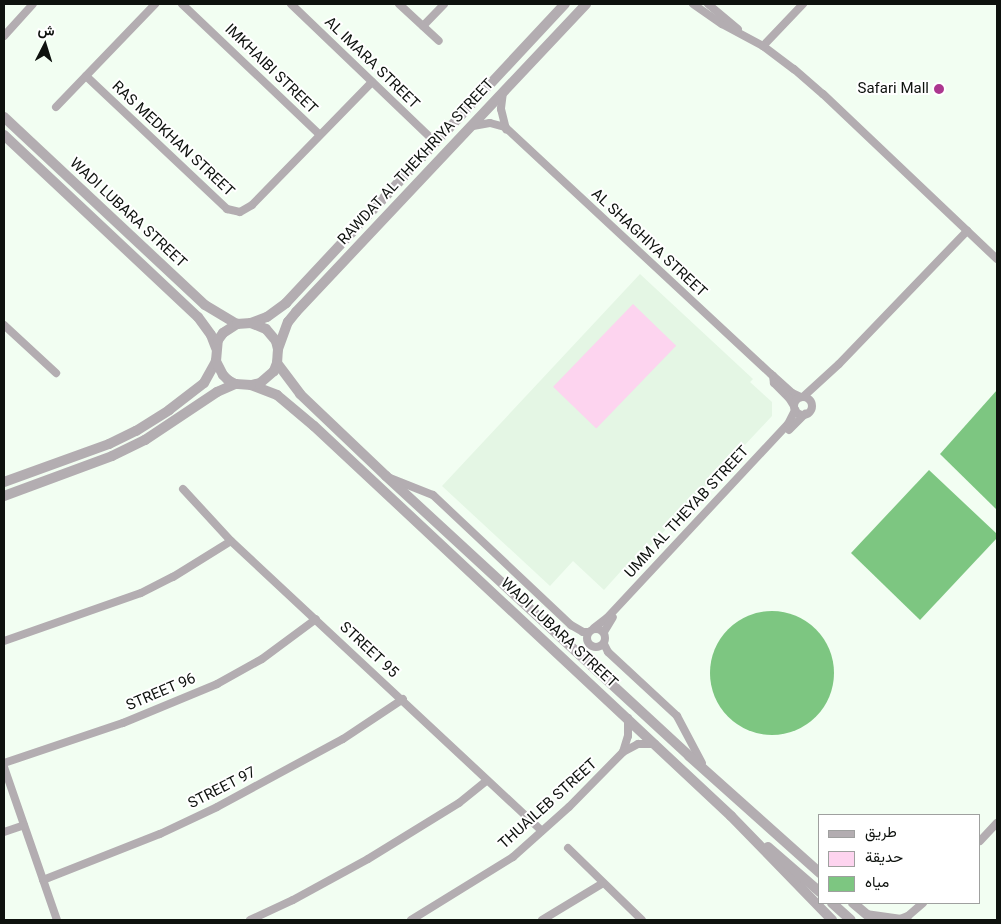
<!DOCTYPE html>
<html>
<head>
<meta charset="utf-8">
<style>
  body { margin:0 }
  #map { position:relative; width:1001px; height:924px; overflow:hidden; background:#f2fef2; font-family:Roboto,Vazirmatn,sans-serif }
  div>[style] { position:absolute }
  [style*='--x'] { left:calc(var(--x)*1px); top:calc(var(--y)*1px); width:calc(var(--w)*1px); rotate:calc(var(--a)*1deg) }
  .built>* { inset:0; background:#e4f6e4 }
  .green>* { inset:0; background:#fdd4ef; transform-origin:0 0 }
  .water>* { inset:0; background:#7dc681 }
  .round { border-radius:50% }
  .minor>* { height:8px; margin:-4px; padding:0 4px; transform-origin:4px; border-radius:4px; background:#b3adb1 }
  .minor>.ring { margin:-4px; padding:0; box-sizing:content-box; background:none; border:8px solid #b3adb1; border-radius:50% }
  .tertiary>* { height:10px; margin:-5px; padding:0 5px; transform-origin:5px; border-radius:5px; background:#b3adb1 }
  .dots>* { width:14px; height:14px; translate:-50% -50%; box-sizing:border-box; border:2px solid #fff; border-radius:50% }
  span { translate:-50% -50%; white-space:nowrap; text-align:center; line-height:1.15; -webkit-text-stroke:4px #fff; paint-order:stroke }
  .street-label { font-size:15px; color:#0e120e }
  .poi-label { font-size:15px; color:#0e120e }
  .right { translate:-100% -50%; text-align:right }
  .frame { position:absolute; inset:0; border:5px solid #0e120e; pointer-events:none }
  .legend { position:absolute; left:818px; top:814px; width:162px; height:90px; box-sizing:border-box; background:#fff; border:1px solid #9fa09f; margin:0; padding:6px 9px; list-style:none; font-size:15px; color:#0e120e }
  .legend li { display:flex; align-items:center; gap:10px; height:25px }
  .legend b { width:25px; border:1px solid #9fa09f }
  .north { position:absolute; left:20px; top:20px; width:50px; height:50px; -webkit-text-stroke:4px #fff; paint-order:stroke; rotate:5deg; font-size:14px; font-weight:700; line-height:20px; text-align:center; color:#0e120e }
  .north::after { content:''; display:block; margin:auto; width:18px; height:22px; background:#0e120e; clip-path:polygon(50% 0,100% 100%,50% 72%,0 100%) }
</style>
</head>
<body>
<div id="map">
  <div class="built">
    <i style="clip-path:polygon(640px 274px,753px 379px,750px 382px,772px 402px,772px 416px,626px 572px,622px 570px,604px 590px,573px 561px,550px 586px,442px 486px)"></i>
  </div>
  <div class="green">
    <i style="left:633px;top:304px;width:60px;height:115px;rotate:44deg"></i>
  </div>
  <div class="water">
    <i style="clip-path:polygon(997px 390px,997px 510px,940px 454px)"></i>
    <i style="clip-path:polygon(929px 470px,997px 534px,997px 538px,920px 620px,851px 553px)"></i>
    <i class="round" style="left:710px;top:611px;width:124px;height:124px"></i>
  </div>
  <div class="minor">
    <i style="--x:182;--y:4;--w:189;--a:43.5"></i>
    <i style="--x:291;--y:4;--w:199;--a:43.8"></i>
    <i style="--x:399;--y:4;--w:54;--a:42.8"></i>
    <i style="--x:693;--y:4;--w:35;--a:35"></i>
    <i style="--x:722;--y:24;--w:47;--a:28.2"></i>
    <i style="--x:763;--y:46;--w:39;--a:37"></i>
    <i style="--x:794;--y:69;--w:38;--a:41"></i>
    <i style="--x:823;--y:94;--w:240;--a:43.5"></i>
    <i style="--x:708;--y:4;--w:39;--a:40"></i>
    <i style="--x:423;--y:26;--w:30;--a:-46"></i>
    <i style="--x:4;--y:36;--w:43;--a:-47.8"></i>
    <i style="--x:763;--y:46;--w:58;--a:-46.4"></i>
    <i style="--x:86;--y:76;--w:194;--a:43.3"></i>
    <i style="--x:227;--y:209;--w:13;--a:13"></i>
    <i style="--x:240;--y:212;--w:14;--a:-30"></i>
    <i style="--x:252;--y:205;--w:172;--a:-45.7"></i>
    <i style="--x:503;--y:92;--w:17;--a:97"></i>
    <i style="--x:501;--y:109;--w:21;--a:76"></i>
    <i style="--x:56;--y:107;--w:143;--a:-46.1"></i>
    <i style="--x:473;--y:126;--w:17;--a:-10"></i>
    <i style="--x:490;--y:123;--w:16;--a:15"></i>
    <i style="--x:505;--y:127;--w:363;--a:42.9"></i>
    <i style="--x:771;--y:374;--w:28;--a:42"></i>
    <i style="--x:792;--y:393;--w:10;--a:24"></i>
    <i style="--x:4;--y:325;--w:71;--a:42.7"></i>
    <i style="--x:773;--y:376;--w:7;--a:82"></i>
    <i style="--x:774;--y:383;--w:21;--a:45"></i>
    <i style="--x:789;--y:398;--w:9;--a:58"></i>
    <i style="--x:804;--y:396;--w:47;--a:-42.4"></i>
    <i style="--x:839;--y:364;--w:185;--a:-46.1"></i>
    <i class="ring" style="left:794px;top:397px;width:10px;height:10px"></i>
    <i style="--x:789;--y:430;--w:23;--a:-45"></i>
    <i style="--x:390;--y:478;--w:46;--a:21.6"></i>
    <i style="--x:433;--y:495;--w:190;--a:43.3"></i>
    <i style="--x:571;--y:625;--w:14;--a:30"></i>
    <i style="--x:583;--y:632;--w:5;--a:0"></i>
    <i style="--x:183;--y:489;--w:71;--a:47.3"></i>
    <i style="--x:231;--y:541;--w:425;--a:43"></i>
    <i style="--x:594;--y:628;--w:16;--a:-38"></i>
    <i style="--x:607;--y:618;--w:265;--a:-47"></i>
    <i style="--x:788;--y:424;--w:16;--a:-63"></i>
    <i class="ring" style="left:587px;top:629px;width:10px;height:10px"></i>
    <i style="--x:604;--y:632;--w:17;--a:-59"></i>
    <i style="--x:4;--y:641;--w:145;--a:-19.3"></i>
    <i style="--x:141;--y:593;--w:36;--a:-27"></i>
    <i style="--x:173;--y:577;--w:68;--a:-31.8"></i>
    <i style="--x:604;--y:644;--w:9;--a:63"></i>
    <i style="--x:608;--y:652;--w:94;--a:42.8"></i>
    <i style="--x:677;--y:716;--w:53;--a:62"></i>
    <i style="--x:623;--y:752;--w:17;--a:-73"></i>
    <i style="--x:628;--y:736;--w:18;--a:-90"></i>
    <i style="--x:4;--y:763;--w:126;--a:-18.6"></i>
    <i style="--x:123;--y:723;--w:102;--a:-22.5"></i>
    <i style="--x:217;--y:684;--w:51;--a:-29.1"></i>
    <i style="--x:262;--y:659;--w:67;--a:-36.5"></i>
    <i style="--x:4;--y:767;--w:162;--a:70.9"></i>
    <i style="--x:4;--y:832;--w:21;--a:-19"></i>
    <i style="--x:980;--y:841;--w:25;--a:-47"></i>
    <i style="--x:568;--y:848;--w:103;--a:44.2"></i>
    <i style="--x:43;--y:880;--w:126;--a:-21.5"></i>
    <i style="--x:160;--y:834;--w:63;--a:-25.3"></i>
    <i style="--x:217;--y:807;--w:143;--a:-28.4"></i>
    <i style="--x:343;--y:739;--w:72;--a:-33.7"></i>
    <i style="--x:866;--y:914;--w:34;--a:8"></i>
    <i style="--x:900;--y:919;--w:9;--a:-21"></i>
    <i style="--x:908;--y:916;--w:20;--a:-41"></i>
    <i style="--x:250;--y:920;--w:47;--a:-24.9"></i>
    <i style="--x:293;--y:900;--w:85;--a:-28.7"></i>
    <i style="--x:368;--y:859;--w:107;--a:-31.6"></i>
    <i style="--x:459;--y:803;--w:36;--a:-39"></i>
    <i style="--x:411;--y:920;--w:120;--a:-31.7"></i>
    <i style="--x:513;--y:857;--w:75;--a:-41.8"></i>
    <i style="--x:569;--y:807;--w:77;--a:-45.5"></i>
    <i style="--x:623;--y:752;--w:17;--a:-28"></i>
    <i style="--x:638;--y:744;--w:17;--a:0"></i>
    <i style="--x:542;--y:920;--w:71;--a:-31.2"></i>
  </div>
  <div class="tertiary">
    <i style="--x:4;--y:117;--w:275;--a:43.1"></i>
    <i style="--x:205;--y:305;--w:37;--a:31"></i>
    <i style="--x:4;--y:135;--w:266;--a:43.2"></i>
    <i style="--x:198;--y:317;--w:22;--a:54"></i>
    <i style="--x:211;--y:335;--w:14;--a:69"></i>
    <i style="--x:251;--y:323;--w:17;--a:-21"></i>
    <i style="--x:267;--y:317;--w:24;--a:-36"></i>
    <i style="--x:286;--y:303;--w:409;--a:-47"></i>
    <i style="--x:278;--y:349;--w:29;--a:-70"></i>
    <i style="--x:288;--y:322;--w:13;--a:-51"></i>
    <i style="--x:296;--y:312;--w:423;--a:-46.7"></i>
    <i style="--x:277;--y:363;--w:39;--a:53"></i>
    <i style="--x:300;--y:394;--w:119;--a:43.6"></i>
    <i style="--x:386;--y:476;--w:413;--a:42.7"></i>
    <i style="--x:689;--y:756;--w:176;--a:41.8"></i>
    <i style="--x:251;--y:385;--w:28;--a:21"></i>
    <i style="--x:277;--y:395;--w:48;--a:40"></i>
    <i style="--x:314;--y:426;--w:571;--a:43.08"></i>
    <i style="--x:731;--y:816;--w:145;--a:45.8"></i>
    <i style="--x:4;--y:482;--w:112;--a:-19.9"></i>
    <i style="--x:109;--y:444;--w:30;--a:-26"></i>
    <i style="--x:136;--y:431;--w:39;--a:-32"></i>
    <i style="--x:169;--y:410;--w:44;--a:-37.6"></i>
    <i style="--x:204;--y:383;--w:25;--a:-61"></i>
    <i style="--x:216;--y:361;--w:21;--a:-85"></i>
    <i style="--x:218;--y:340;--w:9;--a:-54"></i>
    <i style="--x:223;--y:333;--w:17;--a:-33"></i>
    <i style="--x:237;--y:324;--w:14;--a:-4"></i>
    <i style="--x:251;--y:323;--w:16;--a:22"></i>
    <i style="--x:266;--y:329;--w:16;--a:50"></i>
    <i style="--x:276;--y:341;--w:8;--a:76"></i>
    <i style="--x:278;--y:349;--w:14;--a:94"></i>
    <i style="--x:277;--y:363;--w:9;--a:111"></i>
    <i style="--x:274;--y:371;--w:18;--a:139"></i>
    <i style="--x:260;--y:383;--w:9;--a:167"></i>
    <i style="--x:251;--y:385;--w:16;--a:-176"></i>
    <i style="--x:235;--y:384;--w:8;--a:-150"></i>
    <i style="--x:228;--y:380;--w:7;--a:-135"></i>
    <i style="--x:223;--y:375;--w:16;--a:-117"></i>
    <i style="--x:4;--y:496;--w:115;--a:-20.3"></i>
    <i style="--x:112;--y:456;--w:37;--a:-26"></i>
    <i style="--x:145;--y:440;--w:87;--a:-33.7"></i>
    <i style="--x:217;--y:392;--w:20;--a:-24"></i>
    <i style="--x:768;--y:847;--w:69;--a:40.9"></i>
    <i style="--x:832;--y:903;--w:25;--a:42"></i>
    <i style="--x:853;--y:903;--w:26;--a:40"></i>
  </div>
  <div class="dots">
    <i style="left:939px;top:89px;background:#ac378f"></i>
  </div>
  <div class="street-label">
    <span style="left:372px;top:63px;rotate:44deg">AL IMARA STREET</span>
    <span style="left:271px;top:69px;rotate:44deg">IMKHAIBI STREET</span>
    <span style="left:173px;top:139px;rotate:43deg">RAS MEDKHAN STREET</span>
    <span style="left:416px;top:162px;rotate:-47deg">RAWDAT AL THEKHRIYA STREET</span>
    <span style="left:128px;top:213px;rotate:43deg">WADI LUBARA STREET</span>
    <span style="left:649px;top:243px;rotate:43deg">AL SHAGHIYA STREET</span>
    <span style="left:687px;top:512px;rotate:-47deg">UMM AL THEYAB STREET</span>
    <span style="left:559px;top:633px;rotate:43deg">WADI LUBARA STREET</span>
    <span style="left:369px;top:650px;rotate:43deg">STREET 95</span>
    <span style="left:161px;top:692px;rotate:-23deg">STREET 96</span>
    <span style="left:222px;top:788px;rotate:-27deg">STREET 97</span>
    <span style="left:548px;top:804px;rotate:-42deg">THUAILEB STREET</span>
  </div>
  <div class="poi-label">
    <span class="right" style="left:929px;top:89px">Safari Mall</span>
  </div>
  <div class="frame"></div>
  <ul class="legend">
  <li><b style="height:6px;background:#b3adb1"></b>طريق</li>
  <li><b style="height:14px;background:#fdd4ef"></b>حديقة</li>
  <li><b style="height:14px;background:#7dc681"></b>مياه</li>
  </ul>
  <div class="north">ش</div>
</div>
</body>
</html>
